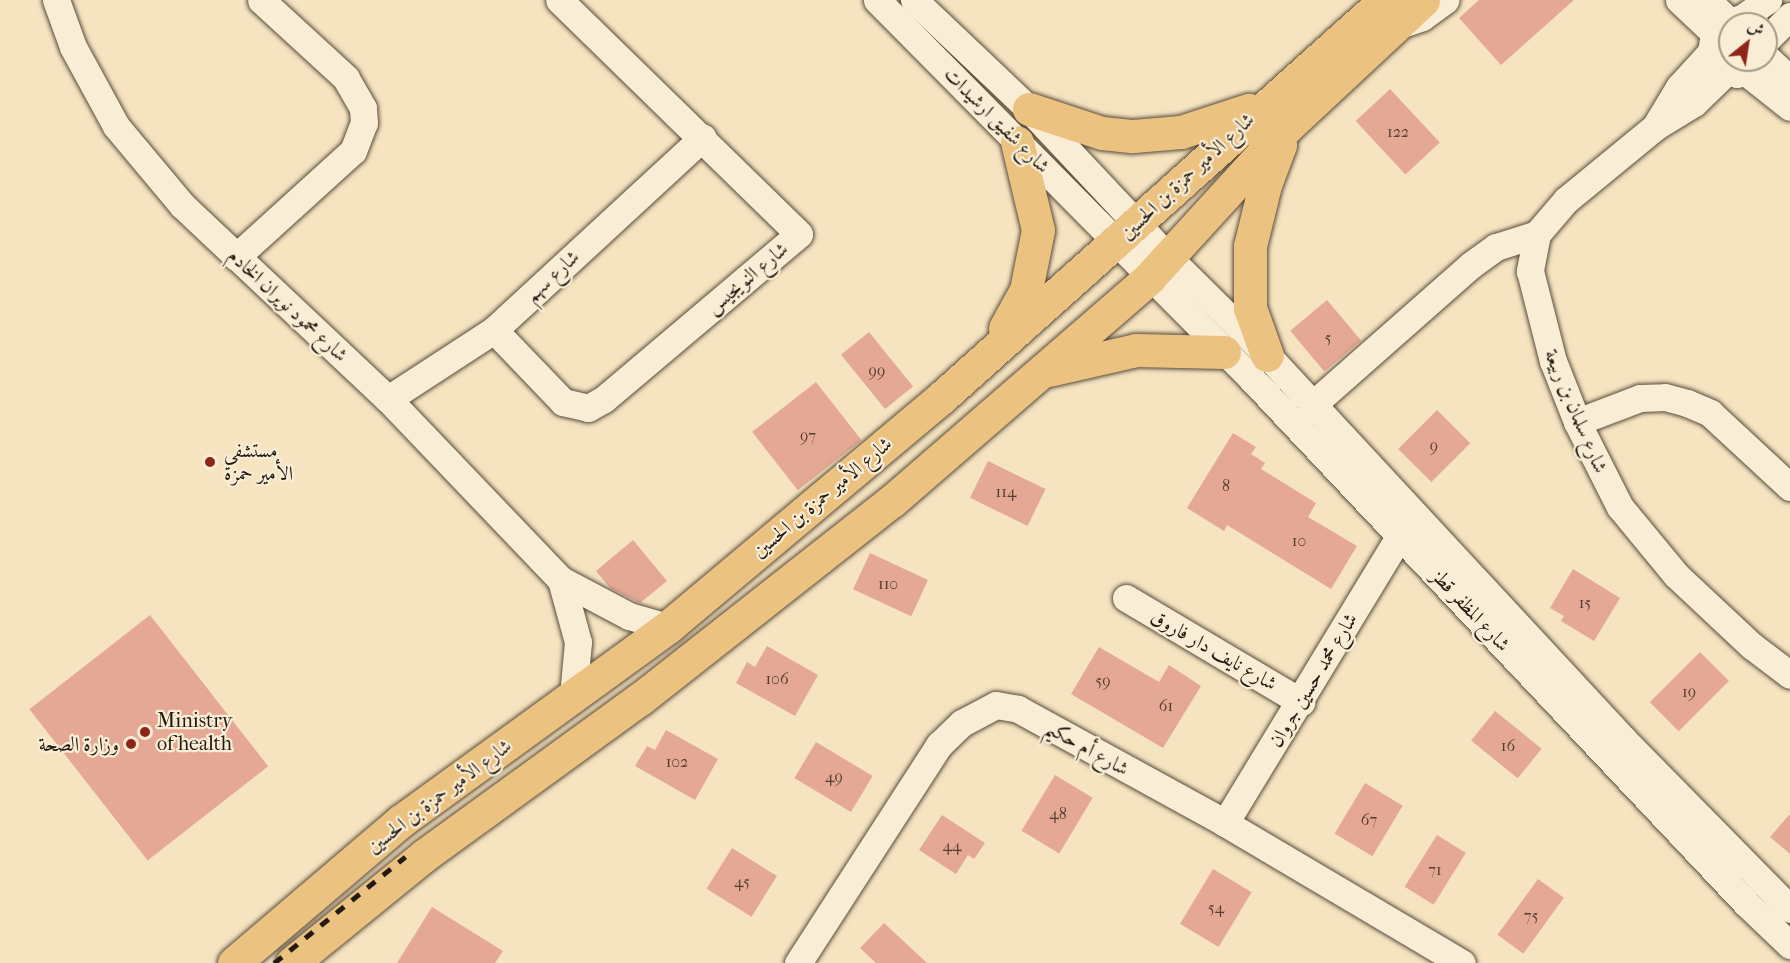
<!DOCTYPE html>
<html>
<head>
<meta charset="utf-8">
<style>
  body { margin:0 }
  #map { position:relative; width:1790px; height:963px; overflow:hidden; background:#f6e4c0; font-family:"IM FELL French Canon",Amiri,serif }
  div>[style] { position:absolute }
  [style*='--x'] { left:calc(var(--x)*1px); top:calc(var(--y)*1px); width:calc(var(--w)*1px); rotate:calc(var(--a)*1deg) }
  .building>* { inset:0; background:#e5a894; transform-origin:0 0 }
  .roads { filter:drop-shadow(0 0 2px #584c3d) drop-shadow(0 0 2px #584c3d) }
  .minor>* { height:27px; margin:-13.5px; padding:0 13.5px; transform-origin:13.5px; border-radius:13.5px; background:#f9edd6 }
  .major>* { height:33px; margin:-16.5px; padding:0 16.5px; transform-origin:16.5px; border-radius:16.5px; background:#ebc280 }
  .rail>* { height:4.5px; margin-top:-2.25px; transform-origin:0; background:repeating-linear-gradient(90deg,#231a11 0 10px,transparent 0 20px) }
  .dots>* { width:16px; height:16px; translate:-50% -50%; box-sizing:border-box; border:3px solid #f9edd6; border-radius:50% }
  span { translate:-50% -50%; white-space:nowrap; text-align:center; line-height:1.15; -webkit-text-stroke:4.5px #f9edd6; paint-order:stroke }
  .number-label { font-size:16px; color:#543e32 }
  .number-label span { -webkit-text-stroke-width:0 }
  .street-label { font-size:20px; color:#231a11 }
  .poi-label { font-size:20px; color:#231a11 }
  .left { translate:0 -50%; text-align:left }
  .right { translate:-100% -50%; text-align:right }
  .north { position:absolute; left:1718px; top:12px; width:60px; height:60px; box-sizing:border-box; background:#f9edd6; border:2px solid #a39987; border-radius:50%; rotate:30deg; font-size:16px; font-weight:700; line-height:24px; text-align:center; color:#231a11 }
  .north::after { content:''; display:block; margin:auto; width:21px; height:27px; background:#8f2418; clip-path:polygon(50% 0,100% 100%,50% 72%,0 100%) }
</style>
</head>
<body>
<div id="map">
  <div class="building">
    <i style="clip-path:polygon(1479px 0,1574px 0,1501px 65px,1459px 18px)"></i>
    <i style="left:1390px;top:89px;width:73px;height:47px;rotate:47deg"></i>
    <i style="left:1327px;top:300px;width:53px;height:48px;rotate:50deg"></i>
    <i style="left:869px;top:332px;width:70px;height:36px;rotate:51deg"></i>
    <i style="left:816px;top:382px;width:74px;height:81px;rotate:52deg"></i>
    <i style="left:1437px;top:410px;width:47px;height:55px;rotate:45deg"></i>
    <i style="clip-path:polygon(1233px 433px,1256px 447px,1251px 454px,1265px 463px,1261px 469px,1316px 503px,1308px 517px,1357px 546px,1331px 589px,1227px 525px,1224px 531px,1187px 508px)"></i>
    <i style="left:988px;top:461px;width:64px;height:41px;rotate:26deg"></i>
    <i style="clip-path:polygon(633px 540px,667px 581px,640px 603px,610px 588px,596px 571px)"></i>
    <i style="left:870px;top:553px;width:64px;height:40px;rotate:25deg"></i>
    <i style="clip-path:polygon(1573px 569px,1620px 598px,1594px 641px,1561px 621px,1564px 616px,1550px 608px)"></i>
    <i style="left:150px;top:615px;width:192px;height:153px;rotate:52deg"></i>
    <i style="clip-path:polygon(767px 646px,818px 675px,795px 716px,736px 683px,747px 662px,755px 667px)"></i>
    <i style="clip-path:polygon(1099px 647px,1159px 682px,1169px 665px,1201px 686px,1163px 748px,1071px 694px)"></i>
    <i style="left:1700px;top:652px;width:41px;height:71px;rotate:45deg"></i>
    <i style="left:1495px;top:711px;width:60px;height:38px;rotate:39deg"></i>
    <i style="clip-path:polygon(666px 730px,718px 759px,695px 800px,635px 766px,647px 746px,655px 750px)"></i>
    <i style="left:816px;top:742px;width:66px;height:42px;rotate:31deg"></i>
    <i style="left:1055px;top:775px;width:44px;height:65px;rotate:31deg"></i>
    <i style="left:1365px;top:783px;width:44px;height:59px;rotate:31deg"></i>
    <i style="clip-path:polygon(1790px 814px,1790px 854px,1770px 837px)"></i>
    <i style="clip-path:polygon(942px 815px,985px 843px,974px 859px,968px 855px,956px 874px,919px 850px)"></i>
    <i style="left:1437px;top:835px;width:34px;height:61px;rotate:32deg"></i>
    <i style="left:732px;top:848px;width:53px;height:48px;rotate:32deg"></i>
    <i style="left:1213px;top:869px;width:45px;height:64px;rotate:31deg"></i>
    <i style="left:1538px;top:879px;width:32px;height:69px;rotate:36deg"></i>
    <i style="clip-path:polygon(432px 907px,503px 951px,495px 963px,397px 963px)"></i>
    <i style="clip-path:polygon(884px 923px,927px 963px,876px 963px,860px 948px)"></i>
  </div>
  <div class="roads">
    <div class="minor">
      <i style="--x:56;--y:0;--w:50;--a:70.1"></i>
      <i style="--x:73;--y:47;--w:90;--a:61.4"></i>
      <i style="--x:116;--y:126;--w:103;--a:50.1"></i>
      <i style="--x:182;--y:205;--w:283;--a:43.3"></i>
      <i style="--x:388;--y:399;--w:250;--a:46.3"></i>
      <i style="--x:561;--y:580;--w:77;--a:27.9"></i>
      <i style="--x:629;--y:616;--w:41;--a:15.8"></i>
      <i style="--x:877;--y:0;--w:533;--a:45.3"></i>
      <i style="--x:1252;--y:379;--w:720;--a:46.69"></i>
      <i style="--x:1746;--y:903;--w:61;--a:43.7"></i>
      <i style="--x:914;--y:0;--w:158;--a:43.5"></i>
      <i style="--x:1029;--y:109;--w:204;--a:46.8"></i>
      <i style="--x:1169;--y:258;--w:138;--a:44.7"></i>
      <i style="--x:1267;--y:355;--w:525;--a:47.16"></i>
      <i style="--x:1624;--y:740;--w:237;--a:45.5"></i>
      <i style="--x:1679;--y:0;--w:48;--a:43.3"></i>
      <i style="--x:1707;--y:0;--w:29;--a:44"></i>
      <i style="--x:1742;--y:18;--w:32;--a:-35"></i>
      <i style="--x:1405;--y:23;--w:18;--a:-19"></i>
      <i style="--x:1422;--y:17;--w:29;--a:-36"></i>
      <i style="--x:1755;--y:24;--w:14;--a:-155"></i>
      <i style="--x:1742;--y:18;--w:20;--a:165"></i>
      <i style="--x:1723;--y:23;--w:13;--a:132"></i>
      <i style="--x:1714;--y:33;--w:19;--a:99"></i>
      <i style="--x:1711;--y:52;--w:17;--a:59"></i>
      <i style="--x:1720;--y:67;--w:18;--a:22"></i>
      <i style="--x:1737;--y:74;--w:16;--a:-15"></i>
      <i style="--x:1752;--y:70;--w:15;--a:-42"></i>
      <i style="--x:1766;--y:40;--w:34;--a:-45"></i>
      <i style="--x:1766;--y:57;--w:33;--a:43"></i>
      <i style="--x:1727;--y:71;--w:46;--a:135.9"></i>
      <i style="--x:1694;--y:103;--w:46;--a:148.4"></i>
      <i style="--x:1655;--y:127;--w:115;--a:140.6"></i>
      <i style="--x:1566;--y:200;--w:45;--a:130.5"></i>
      <i style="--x:1537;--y:234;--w:38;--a:101"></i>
      <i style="--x:1530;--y:271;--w:93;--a:75.7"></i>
      <i style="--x:1553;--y:361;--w:66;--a:68.5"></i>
      <i style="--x:1577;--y:422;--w:95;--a:63.2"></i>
      <i style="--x:1620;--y:507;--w:88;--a:50.5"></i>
      <i style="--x:1676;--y:575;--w:104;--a:43.1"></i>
      <i style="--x:1752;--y:646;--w:48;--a:37.3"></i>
      <i style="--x:1747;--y:73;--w:55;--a:38.3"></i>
      <i style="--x:1658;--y:122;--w:41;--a:-59"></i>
      <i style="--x:1679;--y:87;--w:47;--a:-47.6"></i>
      <i style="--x:236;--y:257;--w:158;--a:-42.2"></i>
      <i style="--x:353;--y:151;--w:30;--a:-69"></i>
      <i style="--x:364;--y:123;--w:15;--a:-94"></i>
      <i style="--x:363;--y:108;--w:34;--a:-120"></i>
      <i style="--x:346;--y:78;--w:115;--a:-137.5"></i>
      <i style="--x:494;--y:330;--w:100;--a:46.2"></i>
      <i style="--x:563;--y:402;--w:26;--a:13"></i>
      <i style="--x:588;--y:408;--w:18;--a:-29"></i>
      <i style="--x:604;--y:399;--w:255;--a:-40.2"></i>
      <i style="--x:799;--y:234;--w:335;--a:-135.7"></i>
      <i style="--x:388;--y:399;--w:126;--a:-33.1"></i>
      <i style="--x:494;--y:330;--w:284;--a:-42.7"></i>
      <i style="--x:1311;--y:406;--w:213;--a:-41.4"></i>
      <i style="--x:1471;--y:265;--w:31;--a:-36"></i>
      <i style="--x:1496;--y:247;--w:43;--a:-17.6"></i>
      <i style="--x:1577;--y:422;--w:67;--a:-20.9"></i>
      <i style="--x:1640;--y:398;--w:25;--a:-2"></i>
      <i style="--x:1665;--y:397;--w:23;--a:15"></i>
      <i style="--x:1687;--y:403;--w:25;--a:23"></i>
      <i style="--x:1710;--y:413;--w:109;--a:42.8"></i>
      <i style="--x:561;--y:580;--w:64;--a:74.7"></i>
      <i style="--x:578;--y:642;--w:54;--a:95.3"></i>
      <i style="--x:1126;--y:598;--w:204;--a:30.7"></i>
      <i style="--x:1225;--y:823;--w:337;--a:-58.7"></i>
      <i style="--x:798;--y:963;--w:260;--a:-57.1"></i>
      <i style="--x:939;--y:745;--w:32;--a:-44"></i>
      <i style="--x:962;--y:723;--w:38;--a:-28"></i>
      <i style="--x:996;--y:705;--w:22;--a:10"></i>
      <i style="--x:1018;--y:709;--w:236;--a:28.8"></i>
      <i style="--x:1225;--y:823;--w:275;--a:30.6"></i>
    </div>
    <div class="major">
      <i style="--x:1029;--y:109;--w:77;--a:18.2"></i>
      <i style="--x:1102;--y:133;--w:31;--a:6"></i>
      <i style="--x:1133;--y:136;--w:48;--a:-4.8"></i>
      <i style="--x:1181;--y:132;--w:71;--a:-18.2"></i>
      <i style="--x:1005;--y:328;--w:43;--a:-61.1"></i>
      <i style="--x:1026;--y:290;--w:61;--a:-78.7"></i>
      <i style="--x:1038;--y:230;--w:90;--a:-103.4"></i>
      <i style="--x:1267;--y:355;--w:50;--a:-109.9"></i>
      <i style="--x:1250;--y:308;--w:62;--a:-90"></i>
      <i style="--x:1250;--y:246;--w:63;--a:-76.2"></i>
      <i style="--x:1265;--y:185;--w:43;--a:-69.4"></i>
      <i style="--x:1049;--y:370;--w:89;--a:-12.9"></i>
      <i style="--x:1136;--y:350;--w:88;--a:1.3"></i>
      <i style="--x:234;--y:963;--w:219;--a:-40.4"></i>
      <i style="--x:401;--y:821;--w:330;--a:-36"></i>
      <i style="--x:668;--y:627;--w:356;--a:-40"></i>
      <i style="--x:941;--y:398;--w:596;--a:-41.87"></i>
      <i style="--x:292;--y:963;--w:171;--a:-39.1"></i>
      <i style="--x:425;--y:855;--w:266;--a:-36"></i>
      <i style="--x:640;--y:699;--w:320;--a:-38.2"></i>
      <i style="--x:892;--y:501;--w:340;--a:-40.9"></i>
      <i style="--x:1149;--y:278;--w:205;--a:-47.6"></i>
      <i style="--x:1287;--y:127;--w:186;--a:-43"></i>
    </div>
  </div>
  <div class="rail">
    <i style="--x:274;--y:963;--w:169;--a:-39"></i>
  </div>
  <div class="dots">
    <i style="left:210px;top:462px;background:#8f2418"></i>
    <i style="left:145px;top:732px;background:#8f2418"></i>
    <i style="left:131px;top:744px;background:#8f2418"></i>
  </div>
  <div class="number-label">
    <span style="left:1398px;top:132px">122</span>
    <span style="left:1328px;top:338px">5</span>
    <span style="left:877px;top:371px">99</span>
    <span style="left:808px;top:436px">97</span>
    <span style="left:1434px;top:446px">9</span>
    <span style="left:1226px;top:486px">8</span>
    <span style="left:1006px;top:492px">114</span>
    <span style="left:1299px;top:541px">10</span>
    <span style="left:888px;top:584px">110</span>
    <span style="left:1585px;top:603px">15</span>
    <span style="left:777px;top:679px">106</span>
    <span style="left:1103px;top:681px">59</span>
    <span style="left:1689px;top:692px">19</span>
    <span style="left:1166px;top:706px">61</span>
    <span style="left:1508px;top:746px">16</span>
    <span style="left:677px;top:762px">102</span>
    <span style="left:834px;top:777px">49</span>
    <span style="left:1058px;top:814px">48</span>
    <span style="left:1369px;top:820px">67</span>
    <span style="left:952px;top:846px">44</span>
    <span style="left:1435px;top:870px">71</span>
    <span style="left:742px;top:882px">45</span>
    <span style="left:1216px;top:908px">54</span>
    <span style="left:1531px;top:916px">75</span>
  </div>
  <div class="street-label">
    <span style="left:997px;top:120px;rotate:45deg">شارع شفيق ارشيدات</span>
    <span style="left:1187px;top:176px;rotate:-43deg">شارع الأمير حمزة بن الحسين</span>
    <span style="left:552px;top:276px;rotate:-43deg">شارع سهم</span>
    <span style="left:747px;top:278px;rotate:-40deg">شارع النويجيس</span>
    <span style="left:288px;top:305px;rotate:43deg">شارع محمود نويران الخادم</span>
    <span style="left:1576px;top:411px;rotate:67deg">شارع سلمان بن ربيعة</span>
    <span style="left:822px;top:497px;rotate:-40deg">شارع الأمير حمزة بن الحسين</span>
    <span style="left:1471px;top:610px;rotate:47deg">شارع المظفر قطز</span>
    <span style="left:1214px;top:650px;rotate:30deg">شارع نايف دار فاروق</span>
    <span style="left:1313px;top:680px;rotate:-59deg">شارع محمد حسين جروان</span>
    <span style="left:1087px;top:748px;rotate:29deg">شارع أم حكيم</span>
    <span style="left:439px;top:796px;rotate:-37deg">شارع الأمير حمزة بن الحسين</span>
  </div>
  <div class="poi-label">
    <span class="left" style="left:224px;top:462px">مستشفى<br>الأمير حمزة</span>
    <span class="left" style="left:157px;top:732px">Ministry<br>of health</span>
    <span class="right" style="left:119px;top:744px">وزارة الصحة</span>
  </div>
  <div class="north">ش</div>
</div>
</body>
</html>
